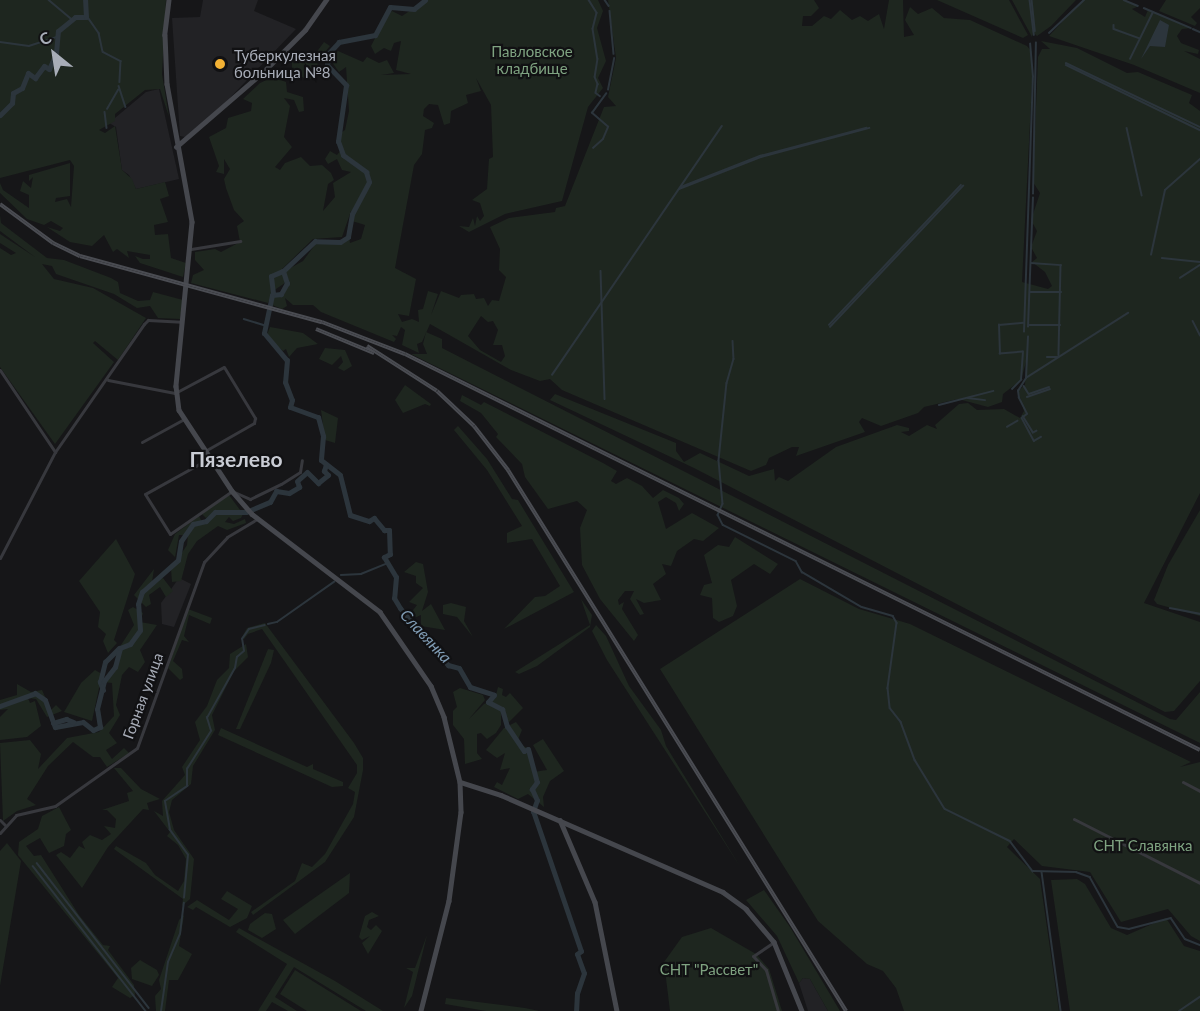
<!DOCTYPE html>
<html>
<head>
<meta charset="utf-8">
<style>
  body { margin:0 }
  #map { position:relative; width:1200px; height:1011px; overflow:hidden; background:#161618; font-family:Lato,sans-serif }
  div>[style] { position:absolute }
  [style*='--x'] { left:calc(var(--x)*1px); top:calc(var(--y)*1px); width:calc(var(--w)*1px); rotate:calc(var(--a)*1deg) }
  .built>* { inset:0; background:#222225 }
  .green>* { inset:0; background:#1e261f }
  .water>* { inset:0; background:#2c353c }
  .stream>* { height:1.5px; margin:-0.75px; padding:0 0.75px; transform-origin:0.75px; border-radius:0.75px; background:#2c353c }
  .river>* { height:5px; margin:-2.5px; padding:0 2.5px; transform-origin:2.5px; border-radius:2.5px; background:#2c353c }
  .street>* { height:3px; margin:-1.5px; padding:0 1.5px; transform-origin:1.5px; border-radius:1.5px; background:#37383d }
  .secondary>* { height:4.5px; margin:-2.25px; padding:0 2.25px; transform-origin:2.25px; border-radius:2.25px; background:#45474d }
  .rail>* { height:4px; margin-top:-2px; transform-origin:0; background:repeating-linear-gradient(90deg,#111113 0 4.5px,#4a4c52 0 9px); box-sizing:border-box; border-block:2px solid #4a4c52 }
  .dots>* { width:16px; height:16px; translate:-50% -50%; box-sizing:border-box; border:3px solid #111113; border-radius:50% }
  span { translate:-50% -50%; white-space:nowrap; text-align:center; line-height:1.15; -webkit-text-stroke:4.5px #111113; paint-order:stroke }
  .park-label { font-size:15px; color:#7fa381 }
  .poi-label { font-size:15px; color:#a8adb8 }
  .left { translate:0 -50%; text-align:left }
  .street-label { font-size:15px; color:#a8adb8 }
  .water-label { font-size:16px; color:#7f9bb3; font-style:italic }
  .district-label { font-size:21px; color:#c9ccd4; font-weight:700 }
  .north { position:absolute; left:24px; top:24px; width:60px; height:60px; -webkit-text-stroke:4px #111113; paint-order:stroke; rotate:330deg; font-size:16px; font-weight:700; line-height:24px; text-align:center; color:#a8adb8 }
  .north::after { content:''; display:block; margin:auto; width:21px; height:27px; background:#a8adb8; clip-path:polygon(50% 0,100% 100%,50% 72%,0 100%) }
</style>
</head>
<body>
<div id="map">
  <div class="built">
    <i style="clip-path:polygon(203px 0,258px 0,254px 11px,296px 29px,225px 103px,185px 137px,180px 136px,172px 18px,200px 17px)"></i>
    <i style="clip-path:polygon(159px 89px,179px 179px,136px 189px,129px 175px,122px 170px,116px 127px,109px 123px,146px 92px)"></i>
    <i style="clip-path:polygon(179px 578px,191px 584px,174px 627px,162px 624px,161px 603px)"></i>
    <i style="clip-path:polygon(803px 978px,810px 979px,828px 1011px,808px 1011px,799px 983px)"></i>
  </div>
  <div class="green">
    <i style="clip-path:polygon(0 0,166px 0,162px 74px,169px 117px,160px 89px,145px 90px,115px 114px,115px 121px,99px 130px,105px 133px,115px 126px,122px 170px,132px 179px,136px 189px,165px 182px,169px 196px,160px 199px,168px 222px,154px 225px,155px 235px,168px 234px,171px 258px,186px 263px,183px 277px,140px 263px,135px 256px,143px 259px,150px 259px,150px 255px,127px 251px,129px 258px,117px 249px,113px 252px,104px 235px,92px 246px,70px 242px,47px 227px,60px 231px,63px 228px,51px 221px,44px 225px,27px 219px,0 193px,0 183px,3px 190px,29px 208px,29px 195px,20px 191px,23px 181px,31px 188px,33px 177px,29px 181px,29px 175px,70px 163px,70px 196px,56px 198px,55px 202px,67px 199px,71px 207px,74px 166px,70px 160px,0 178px)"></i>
    <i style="clip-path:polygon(evenodd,426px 0,598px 0,603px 11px,597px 28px,606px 61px,598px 78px,603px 88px,588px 107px,562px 201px,505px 214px,469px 232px,459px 226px,469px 227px,473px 218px,475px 226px,477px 216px,480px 221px,484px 216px,480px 203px,472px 200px,487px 189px,489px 159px,493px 157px,491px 105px,476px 78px,481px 91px,466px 95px,468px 103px,451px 111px,450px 123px,444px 125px,438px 105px,429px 104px,424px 109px,423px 116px,434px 123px,432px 128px,425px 130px,422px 154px,414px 165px,395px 268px,416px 279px,409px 316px,398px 314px,402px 322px,412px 319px,419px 322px,418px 310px,423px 309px,428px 291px,438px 294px,431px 315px,441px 291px,459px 298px,461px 295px,474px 294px,476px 299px,484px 298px,488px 306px,492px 300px,499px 301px,506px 277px,499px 270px,500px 249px,490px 227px,509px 218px,555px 212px,556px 208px,565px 206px,604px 107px,616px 106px,608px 97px,616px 58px,608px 0,814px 0,819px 8px,811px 16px,803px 16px,802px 26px,812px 26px,824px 16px,831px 19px,840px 10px,852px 20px,860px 16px,868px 21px,879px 14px,884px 29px,889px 0,903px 0,904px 37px,914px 35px,905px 20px,910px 7px,918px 14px,932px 8px,944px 18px,970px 20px,1027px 46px,1032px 52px,1032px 82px,1022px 282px,1048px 289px,1052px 286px,1045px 272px,1032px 262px,1037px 258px,1031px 247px,1037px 231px,1031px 220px,1040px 193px,1033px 182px,1038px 57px,1042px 49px,1050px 49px,1041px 41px,1077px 48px,1127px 73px,1138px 72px,1192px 95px,1189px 103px,1200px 111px,1200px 493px,1144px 603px,1200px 622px,1200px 681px,1174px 711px,1165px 712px,694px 468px,550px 400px,555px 394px,676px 443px,676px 451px,684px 462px,700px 453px,749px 476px,774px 469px,775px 481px,779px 477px,788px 481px,836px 447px,897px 425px,909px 428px,909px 431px,901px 432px,909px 436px,927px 425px,937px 429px,935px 425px,959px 404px,968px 403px,977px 410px,1004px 409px,1020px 418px,1024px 411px,1018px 391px,1025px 385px,1026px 362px,1021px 380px,1003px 394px,1002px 402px,988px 407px,958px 399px,924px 407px,918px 413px,881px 426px,862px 418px,859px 422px,865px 432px,796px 456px,799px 447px,792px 447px,769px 458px,766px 465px,751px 471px,562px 390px,550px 379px,540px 381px,511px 370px,430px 324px,422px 342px,417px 344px,419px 353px,402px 345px,405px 330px,401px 327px,397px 336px,392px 335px,396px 339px,394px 342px,321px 312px,313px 305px,293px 305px,285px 298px,287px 306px,282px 309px,272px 305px,275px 293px,285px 294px,283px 291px,289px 281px,285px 271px,303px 261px,317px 242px,339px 244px,349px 237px,350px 243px,361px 239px,365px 225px,352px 221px,351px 211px,342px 237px,313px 239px,282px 269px,285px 283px,273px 291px,268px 303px,191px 283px,193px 275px,204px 270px,195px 260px,195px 252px,215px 249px,221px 252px,240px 242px,237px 226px,244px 221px,234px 210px,226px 188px,224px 179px,230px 169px,224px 159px,224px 174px,216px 172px,219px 166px,209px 137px,226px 128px,228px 118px,251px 111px,252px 103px,243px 99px,260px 83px,273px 77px,286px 82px,287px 92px,303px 97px,304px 111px,299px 112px,294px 100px,284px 98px,290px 106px,284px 137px,292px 147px,275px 167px,280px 170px,285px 163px,301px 157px,310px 166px,322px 165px,331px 173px,334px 180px,328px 184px,323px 211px,335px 197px,333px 183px,351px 172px,342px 170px,337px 159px,328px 164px,325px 159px,330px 151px,337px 155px,342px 149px,339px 134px,345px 130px,349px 111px,346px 67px,339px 72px,329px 58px,338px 51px,363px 62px,367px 57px,379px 63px,387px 60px,394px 73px,381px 75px,411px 74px,396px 70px,401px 41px,394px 43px,391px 51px,384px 48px,375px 54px,371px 46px,387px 15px,392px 11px,402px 16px,426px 0,481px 316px,488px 322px,493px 321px,498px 330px,493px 345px,502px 345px,505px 356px,501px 362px,480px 350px,468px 336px,481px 316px)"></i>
    <i style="clip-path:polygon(937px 0,1009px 0,1028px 35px,1023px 38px)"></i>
    <i style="clip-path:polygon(1012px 0,1076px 0,1051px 26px,1037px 36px,1033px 32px,1032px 37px)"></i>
    <i style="clip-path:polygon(1083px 0,1125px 0,1139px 6px,1132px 9px,1145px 17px,1148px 10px,1191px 28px,1182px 29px,1177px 36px,1181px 43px,1199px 50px,1198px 54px,1184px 51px,1200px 59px,1200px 93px,1134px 65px,1049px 36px)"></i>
    <i style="clip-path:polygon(1166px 0,1200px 0,1200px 8px,1191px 17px,1197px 23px,1195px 26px,1159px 11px)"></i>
    <i style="clip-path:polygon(324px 42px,330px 46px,318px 60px,316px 77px,306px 80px,292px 68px,292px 59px,297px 57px,302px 62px,313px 57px)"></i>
    <i style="clip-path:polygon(0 215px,1px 223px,47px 258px,64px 260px,111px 278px,118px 282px,120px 293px,138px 301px,150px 300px,153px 292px,183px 300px,180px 319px,158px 318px,150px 306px,137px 308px,114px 294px,56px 274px,52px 266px,42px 264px,54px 279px,93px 288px,146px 318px,118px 360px,95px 341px,93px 343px,114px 362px,55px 444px,0 367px,0 248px,11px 255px,16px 253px,0 243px,0 234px,35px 257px,0 231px)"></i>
    <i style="clip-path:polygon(270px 327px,303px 333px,318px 344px,297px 348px,289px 357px,286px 349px,283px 351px,266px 337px)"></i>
    <i style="clip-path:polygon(426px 332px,442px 339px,442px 348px,1170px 719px,1176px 720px,1200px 692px,1200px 743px,411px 354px,427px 354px,423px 344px)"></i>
    <i style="clip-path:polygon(325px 348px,345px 350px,352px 366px,344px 371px,338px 368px,343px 362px,341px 356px,332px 365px,319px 359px)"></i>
    <i style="clip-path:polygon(405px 385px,431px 404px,430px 406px,425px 404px,403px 413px,395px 400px)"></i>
    <i style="clip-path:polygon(462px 395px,481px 405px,484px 402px,603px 463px,617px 471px,611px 481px,616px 484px,627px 478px,642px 486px,653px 498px,663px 490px,679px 498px,684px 504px,679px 511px,676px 503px,666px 497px,658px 502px,666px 529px,692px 513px,719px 528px,703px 541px,694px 539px,677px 551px,671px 566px,662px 564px,666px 574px,653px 584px,661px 600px,644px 603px,636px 599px,644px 614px,640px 615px,630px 599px,634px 591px,625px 591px,618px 600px,619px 605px,624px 602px,622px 609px,638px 635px,634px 641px,600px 599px,582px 565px,580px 528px,587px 510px,577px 501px,548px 509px,525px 477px,522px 464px,496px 437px,498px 434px,481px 413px,460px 401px)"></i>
    <i style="clip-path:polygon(321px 410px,338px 418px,335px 443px,325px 440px)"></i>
    <i style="clip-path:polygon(458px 426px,487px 459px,512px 499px,518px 500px,574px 592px,504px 629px,535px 597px,545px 596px,560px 586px,532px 539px,507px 543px,507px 533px,522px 526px,487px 470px,454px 430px)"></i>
    <i style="clip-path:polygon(229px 495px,243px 514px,241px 518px,233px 521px,229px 517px,225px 522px,234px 524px,245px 519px,246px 523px,227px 530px,218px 526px,197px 541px,188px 554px,181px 581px,172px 582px,171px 569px,187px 545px,188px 535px,179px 535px,175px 557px,168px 550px,175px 534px,199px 516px,202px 522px,207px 521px,212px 514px,206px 518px,202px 514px)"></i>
    <i style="clip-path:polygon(1200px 510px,1200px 616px,1157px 604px,1154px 600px,1168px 565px)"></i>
    <i style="clip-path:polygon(735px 537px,778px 564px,770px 574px,754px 564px,731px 580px,737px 606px,733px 616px,719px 622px,713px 618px,712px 598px,700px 595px,704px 585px,712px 583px,704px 555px,718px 545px,729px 547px)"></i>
    <i style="clip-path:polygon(116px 539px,135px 574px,114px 640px,117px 643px,108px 653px,103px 641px,106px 634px,98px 627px,100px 612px,79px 581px)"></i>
    <i style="clip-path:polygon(416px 562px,423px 564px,428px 592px,422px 611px,431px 604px,445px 630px,421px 626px,421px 615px,414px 618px,410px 614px,417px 605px,409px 602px,423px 588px,416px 583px,416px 576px,404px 572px)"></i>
    <i style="clip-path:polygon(154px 569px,152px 582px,163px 578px,173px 591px,166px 597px,160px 587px,149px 595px,151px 604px,146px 607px,134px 595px)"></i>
    <i style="clip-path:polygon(800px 579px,859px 609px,910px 624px,1191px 762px,1180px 767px,1200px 762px,1200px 941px,1191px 936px,1168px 909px,1121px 922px,1090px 872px,1042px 866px,1014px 839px,1007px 847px,1040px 879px,1059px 1011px,904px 1011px,896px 988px,883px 971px,867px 964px,818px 921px,660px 669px)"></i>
    <i style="clip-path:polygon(581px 599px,592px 615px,590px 627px,537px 666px,519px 674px,515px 672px,590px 625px)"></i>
    <i style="clip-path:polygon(451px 603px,466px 607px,464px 621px,473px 637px,457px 617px,443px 614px,443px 605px)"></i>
    <i style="clip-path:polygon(133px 607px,143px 613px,140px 622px,157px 625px,140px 650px,145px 662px,138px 672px,129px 667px,122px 675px,116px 705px,120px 715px,109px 733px,117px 743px,106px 750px,112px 759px,124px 748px,129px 753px,107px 767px,100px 757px,93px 757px,73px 742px,48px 766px,27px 799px,36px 805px,17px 811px,3px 821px,0 743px,30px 740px,41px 754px,38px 769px,67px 738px,99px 732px,114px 716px,112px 683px,103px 682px,116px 666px,121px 645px,134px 625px,128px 610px)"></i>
    <i style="clip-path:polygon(188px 609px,212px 618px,210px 624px,189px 615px,184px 636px,189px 642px,182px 640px,173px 661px,182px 669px,183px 678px,180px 680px,168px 668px)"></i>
    <i style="clip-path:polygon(265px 623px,354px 743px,363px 758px,363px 770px,354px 817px,325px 862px,253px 915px,251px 912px,295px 881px,302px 863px,312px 867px,325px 854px,353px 804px,355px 792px,348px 788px,357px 773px,357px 765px,262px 629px,248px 634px,244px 639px,242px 637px,247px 628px)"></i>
    <i style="clip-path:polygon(596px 625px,606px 636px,629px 686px,661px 730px,666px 746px,741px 868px,607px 660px,592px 631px)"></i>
    <i style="clip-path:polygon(246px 644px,248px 657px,234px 671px,212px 715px,215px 730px,193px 766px,191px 784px,172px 800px,169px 812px,174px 830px,194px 859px,190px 899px,182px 906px,183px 899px,114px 849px,116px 846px,146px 863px,155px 875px,178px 891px,184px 881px,186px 859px,178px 845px,167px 836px,170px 832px,154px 811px,163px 816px,162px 801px,185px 775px,182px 767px,200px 740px,195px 722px,207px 706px,217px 680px,229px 668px,230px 654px)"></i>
    <i style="clip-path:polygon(268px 649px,274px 650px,271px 663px,240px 729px,236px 729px)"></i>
    <i style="clip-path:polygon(95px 670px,102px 674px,92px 721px,64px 712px,81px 683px)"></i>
    <i style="clip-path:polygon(17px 684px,31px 692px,42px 690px,51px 710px,56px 705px,62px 711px,47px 717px,36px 699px,28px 698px,30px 703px,35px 701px,41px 726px,27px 737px,0 740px,0 717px,8px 709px,0 710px,0 700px,17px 695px)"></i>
    <i style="clip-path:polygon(498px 687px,503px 689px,502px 695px,506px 697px,510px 693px,523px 708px,509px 722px,501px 712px,501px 725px,496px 733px,487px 739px,481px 733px,477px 734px,477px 753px,482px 759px,465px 764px,464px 739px,453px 725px,453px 711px,457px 707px,453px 692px,460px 688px,483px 695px,485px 700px,469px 719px,484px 704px,495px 699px)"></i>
    <i style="clip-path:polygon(516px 722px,522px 730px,517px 742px,530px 750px,533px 772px,547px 770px,533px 745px,543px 739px,564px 771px,550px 781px,543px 797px,544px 807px,528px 794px,518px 799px,494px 787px,497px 782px,502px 785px,510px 768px,500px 770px,505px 753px,497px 758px,486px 750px,504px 728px)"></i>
    <i style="clip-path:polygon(221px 728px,307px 767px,313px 764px,313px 769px,343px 782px,343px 786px,332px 787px,229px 740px,218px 735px)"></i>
    <i style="clip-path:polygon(114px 768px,121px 768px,141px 789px,160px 799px,147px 803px,149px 810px,143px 809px,108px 847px,82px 888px,56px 855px,61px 852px,70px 858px,79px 846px,85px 849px,82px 842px,90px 835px,102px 840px,111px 834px,104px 826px,115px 828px,116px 819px,107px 810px,102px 810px,129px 801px,127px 793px,133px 791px)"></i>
    <i style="clip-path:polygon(59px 807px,71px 830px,66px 834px,64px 846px,49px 853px,40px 838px,26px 846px,34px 856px,41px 855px,79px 915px,103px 945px,110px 946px,108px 950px,134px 985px,135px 995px,130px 998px,112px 987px,118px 978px,18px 855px,19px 842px,38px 829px,42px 816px)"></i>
    <i style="clip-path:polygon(7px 843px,21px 861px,0 986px,0 851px)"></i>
    <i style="clip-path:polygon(350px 873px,349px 893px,295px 934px,283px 920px)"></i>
    <i style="clip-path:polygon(1077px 879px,1085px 884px,1111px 928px,1127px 935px,1166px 918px,1184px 946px,1200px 951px,1200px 1011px,1070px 1011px,1051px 880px)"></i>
    <i style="clip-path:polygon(764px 890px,790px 927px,840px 1011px,828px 1011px,810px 979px,803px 978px,799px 983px,777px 936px,746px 900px)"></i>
    <i style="clip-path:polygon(227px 891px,252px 906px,247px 918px,230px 927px,196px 907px,193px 910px,187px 907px,197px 900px,229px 920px,238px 909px,221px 899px)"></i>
    <i style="clip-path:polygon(372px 912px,379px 916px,369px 920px,367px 927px,371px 930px,376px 925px,382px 931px,368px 954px,362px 943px,370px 936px,362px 940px,359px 937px,365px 916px)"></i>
    <i style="clip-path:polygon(265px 913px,272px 914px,276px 929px,262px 938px,248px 930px,250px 924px)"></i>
    <i style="clip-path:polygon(184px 915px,179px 946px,192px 954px,178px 980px,169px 980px,165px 1011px,156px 1011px,155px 996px,161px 989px,159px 980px,179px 920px)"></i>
    <i style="clip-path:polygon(239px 928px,335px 981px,383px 1011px,366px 1011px,294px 967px,275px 997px,297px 1011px,288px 1011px,272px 1002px,266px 1011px,258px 1011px,287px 964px,236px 932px)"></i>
    <i style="clip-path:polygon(711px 928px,756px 954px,769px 969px,782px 1011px,670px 1011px,664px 962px,682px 937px)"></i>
    <i style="clip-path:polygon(427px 935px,412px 996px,404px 1008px,413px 972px,406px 968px,415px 968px)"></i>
    <i style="clip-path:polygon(140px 960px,157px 970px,159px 975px,152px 986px,132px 979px,131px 968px)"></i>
    <i style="clip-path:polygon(295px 970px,361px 1011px,307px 1011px,280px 994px)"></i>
    <i style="clip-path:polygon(446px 998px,525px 1008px,539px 1011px,486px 1011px,445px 1004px)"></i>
  </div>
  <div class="water">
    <i style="clip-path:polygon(1160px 20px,1169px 25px,1165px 47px,1150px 46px,1141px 59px)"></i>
  </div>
  <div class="stream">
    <i style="--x:49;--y:0;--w:31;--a:40"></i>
    <i style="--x:589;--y:0;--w:15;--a:58"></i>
    <i style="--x:597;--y:13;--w:16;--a:104"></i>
    <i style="--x:593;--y:29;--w:30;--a:81"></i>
    <i style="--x:598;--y:59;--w:18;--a:99"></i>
    <i style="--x:595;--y:77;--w:8;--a:67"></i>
    <i style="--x:598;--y:84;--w:9;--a:103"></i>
    <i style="--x:596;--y:93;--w:5;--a:37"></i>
    <i style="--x:605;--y:0;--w:7;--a:56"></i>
    <i style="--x:1030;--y:0;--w:35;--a:83"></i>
    <i style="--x:1032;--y:0;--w:31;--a:84"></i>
    <i style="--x:1124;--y:0;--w:15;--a:23"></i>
    <i style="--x:1144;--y:8;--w:51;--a:23.1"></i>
    <i style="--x:610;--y:11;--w:43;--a:84.7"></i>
    <i style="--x:87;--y:16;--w:21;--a:55"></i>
    <i style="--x:99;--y:33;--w:19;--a:78"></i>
    <i style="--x:103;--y:52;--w:20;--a:27"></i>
    <i style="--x:121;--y:61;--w:21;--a:93"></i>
    <i style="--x:1114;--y:25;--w:4;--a:90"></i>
    <i style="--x:1114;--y:29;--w:27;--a:20"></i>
    <i style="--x:1193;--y:29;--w:8;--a:23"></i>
    <i style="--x:1049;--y:33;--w:48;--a:-43.3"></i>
    <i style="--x:0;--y:42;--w:29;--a:8"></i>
    <i style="--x:29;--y:46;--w:29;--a:-18"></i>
    <i style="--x:1130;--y:59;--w:52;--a:-63.9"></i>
    <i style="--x:1066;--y:63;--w:148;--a:25.5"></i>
    <i style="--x:1066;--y:65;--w:149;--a:25.9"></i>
    <i style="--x:119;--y:86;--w:22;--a:72"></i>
    <i style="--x:608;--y:90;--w:32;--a:-79"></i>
    <i style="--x:107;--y:109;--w:22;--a:-60"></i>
    <i style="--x:105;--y:112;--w:16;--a:83"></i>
    <i style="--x:1127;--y:128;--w:69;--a:77.4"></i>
    <i style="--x:593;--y:148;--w:13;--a:-42"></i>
    <i style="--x:603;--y:139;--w:13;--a:-67"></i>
    <i style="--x:608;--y:127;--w:21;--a:-139"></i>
    <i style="--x:592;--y:113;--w:24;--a:-54"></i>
    <i style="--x:681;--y:187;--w:85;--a:-21.4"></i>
    <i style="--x:760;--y:156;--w:110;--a:-14.8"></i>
    <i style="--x:679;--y:189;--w:88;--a:-21.3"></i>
    <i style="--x:761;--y:157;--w:112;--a:-15"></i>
    <i style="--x:1033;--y:194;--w:151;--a:-88.9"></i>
    <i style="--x:1151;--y:255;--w:66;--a:-77.8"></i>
    <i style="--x:1165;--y:190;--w:47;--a:-41.5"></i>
    <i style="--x:1162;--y:258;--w:38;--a:6"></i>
    <i style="--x:1031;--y:263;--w:30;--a:4"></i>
    <i style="--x:1061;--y:265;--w:90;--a:91.3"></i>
    <i style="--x:601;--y:271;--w:128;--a:88.2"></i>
    <i style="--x:1180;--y:278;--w:24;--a:-33"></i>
    <i style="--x:1030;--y:292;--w:31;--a:0"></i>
    <i style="--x:244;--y:319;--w:21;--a:17"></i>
    <i style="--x:1193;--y:321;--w:16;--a:63"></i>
    <i style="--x:829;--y:325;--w:192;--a:-46.7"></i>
    <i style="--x:1029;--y:325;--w:31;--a:0"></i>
    <i style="--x:830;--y:327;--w:194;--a:-46.7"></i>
    <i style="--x:1028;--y:327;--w:129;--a:-87.8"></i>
    <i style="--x:1024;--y:332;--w:255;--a:-88"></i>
    <i style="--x:1033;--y:77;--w:33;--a:-95"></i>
    <i style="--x:733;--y:341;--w:18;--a:87"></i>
    <i style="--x:734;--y:359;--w:25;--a:106"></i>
    <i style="--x:727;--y:383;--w:78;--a:95.9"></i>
    <i style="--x:719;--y:461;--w:43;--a:84.7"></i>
    <i style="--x:723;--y:504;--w:12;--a:114"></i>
    <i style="--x:718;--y:515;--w:11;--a:63"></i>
    <i style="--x:723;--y:525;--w:81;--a:26.3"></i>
    <i style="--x:796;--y:561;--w:13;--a:61"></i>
    <i style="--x:802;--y:572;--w:69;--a:30.3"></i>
    <i style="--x:862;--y:607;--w:32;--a:16"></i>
    <i style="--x:893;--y:616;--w:8;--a:60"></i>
    <i style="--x:897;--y:623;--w:66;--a:97.9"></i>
    <i style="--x:888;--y:688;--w:20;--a:84"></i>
    <i style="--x:890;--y:708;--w:18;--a:52"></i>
    <i style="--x:901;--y:722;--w:40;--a:69.8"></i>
    <i style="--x:915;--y:760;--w:57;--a:58.5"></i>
    <i style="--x:945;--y:809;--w:72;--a:26.2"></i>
    <i style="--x:1010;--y:841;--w:38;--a:53"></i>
    <i style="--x:1033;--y:871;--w:43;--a:1.3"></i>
    <i style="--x:1076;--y:872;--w:15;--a:20"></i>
    <i style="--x:1090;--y:877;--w:57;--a:60.8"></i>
    <i style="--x:1118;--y:927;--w:11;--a:10"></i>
    <i style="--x:1129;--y:929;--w:43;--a:-14.7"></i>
    <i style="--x:1171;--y:918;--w:25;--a:56"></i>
    <i style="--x:1185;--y:939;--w:16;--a:22"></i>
    <i style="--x:1047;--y:357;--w:11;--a:0"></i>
    <i style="--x:552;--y:375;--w:301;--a:-55.7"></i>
    <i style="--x:1026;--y:378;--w:41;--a:-87.2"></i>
    <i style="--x:1024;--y:386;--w:9;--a:58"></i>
    <i style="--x:1029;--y:394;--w:21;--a:-19"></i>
    <i style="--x:1012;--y:389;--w:13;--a:-45"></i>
    <i style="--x:1021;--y:380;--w:28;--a:-86"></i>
    <i style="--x:1023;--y:352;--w:23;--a:175"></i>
    <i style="--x:1000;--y:354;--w:29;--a:-92"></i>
    <i style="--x:999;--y:325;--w:24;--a:-5"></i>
    <i style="--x:1027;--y:397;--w:24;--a:-19"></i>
    <i style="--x:968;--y:398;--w:17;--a:7"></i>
    <i style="--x:939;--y:405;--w:56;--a:-14.5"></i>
    <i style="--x:1022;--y:418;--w:26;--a:62"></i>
    <i style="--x:1034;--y:441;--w:8;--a:-30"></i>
    <i style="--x:1007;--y:427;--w:12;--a:-31"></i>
    <i style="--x:1037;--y:431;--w:4;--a:153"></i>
    <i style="--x:1033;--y:433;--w:19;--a:-122"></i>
    <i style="--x:1023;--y:417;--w:5;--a:-37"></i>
    <i style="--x:1027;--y:414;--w:18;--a:-117"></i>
    <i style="--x:1019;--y:398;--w:7;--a:-98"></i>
    <i style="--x:1018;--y:391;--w:15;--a:-58"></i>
    <i style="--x:1026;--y:378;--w:121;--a:-32.5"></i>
    <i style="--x:341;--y:575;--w:20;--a:-3"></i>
    <i style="--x:361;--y:574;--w:27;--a:-22"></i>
    <i style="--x:1170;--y:608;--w:31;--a:11"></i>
    <i style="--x:268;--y:624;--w:9;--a:-13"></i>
    <i style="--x:277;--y:622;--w:70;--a:-35.1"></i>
    <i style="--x:37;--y:863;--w:183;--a:52.3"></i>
    <i style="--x:33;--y:866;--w:184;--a:52.1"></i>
    <i style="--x:1042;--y:872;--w:140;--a:82.2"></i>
    <i style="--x:184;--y:898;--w:43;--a:-84.7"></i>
    <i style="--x:188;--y:855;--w:31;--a:-126"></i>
    <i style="--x:170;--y:830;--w:29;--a:-100"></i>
    <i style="--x:165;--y:801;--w:27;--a:-34"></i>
    <i style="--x:187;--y:786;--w:17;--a:-90"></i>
    <i style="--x:187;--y:769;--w:45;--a:-57.7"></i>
    <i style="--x:211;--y:731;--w:14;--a:-107"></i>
    <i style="--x:207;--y:718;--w:57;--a:-60.8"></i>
    <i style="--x:235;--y:668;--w:11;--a:-80"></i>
    <i style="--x:237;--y:657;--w:9;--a:-41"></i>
    <i style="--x:244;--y:651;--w:12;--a:-99"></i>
    <i style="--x:242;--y:639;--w:12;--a:-55"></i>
    <i style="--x:249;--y:629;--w:16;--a:-14"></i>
    <i style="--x:161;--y:1011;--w:49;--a:-81.9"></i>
    <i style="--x:168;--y:962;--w:30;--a:-67"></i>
    <i style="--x:180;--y:934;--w:31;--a:-83"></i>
    <i style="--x:1179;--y:1011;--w:25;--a:-34"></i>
  </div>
  <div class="river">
    <i style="--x:425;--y:0;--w:14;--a:141"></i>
    <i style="--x:414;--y:9;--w:24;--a:-175"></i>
    <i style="--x:390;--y:7;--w:32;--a:118"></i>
    <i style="--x:375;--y:35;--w:37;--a:169"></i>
    <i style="--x:339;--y:42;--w:16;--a:133"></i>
    <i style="--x:328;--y:54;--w:11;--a:95"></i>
    <i style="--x:327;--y:65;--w:28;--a:46"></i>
    <i style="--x:346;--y:85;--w:57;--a:98.1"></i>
    <i style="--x:338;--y:141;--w:15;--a:70"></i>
    <i style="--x:343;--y:155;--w:29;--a:36"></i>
    <i style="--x:366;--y:172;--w:10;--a:73"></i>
    <i style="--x:369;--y:182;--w:36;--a:118"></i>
    <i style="--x:352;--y:214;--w:23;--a:100"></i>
    <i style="--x:348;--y:237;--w:9;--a:148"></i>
    <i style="--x:340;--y:242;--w:25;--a:-178"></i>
    <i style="--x:315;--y:241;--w:44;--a:136.8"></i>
    <i style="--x:283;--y:271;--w:13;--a:72"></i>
    <i style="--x:287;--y:283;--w:13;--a:119"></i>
    <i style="--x:281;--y:294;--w:9;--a:174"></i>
    <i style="--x:272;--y:295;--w:39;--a:102"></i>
    <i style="--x:264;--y:333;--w:35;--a:50"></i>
    <i style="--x:287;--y:360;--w:22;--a:95"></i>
    <i style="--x:285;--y:382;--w:19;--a:69"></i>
    <i style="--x:292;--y:400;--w:7;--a:106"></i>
    <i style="--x:290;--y:407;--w:30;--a:20"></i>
    <i style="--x:318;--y:417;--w:20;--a:75"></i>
    <i style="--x:323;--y:436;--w:24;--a:95"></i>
    <i style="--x:321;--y:460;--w:24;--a:38"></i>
    <i style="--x:340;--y:475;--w:41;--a:76"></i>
    <i style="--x:350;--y:515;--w:20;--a:18"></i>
    <i style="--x:369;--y:521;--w:6;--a:-31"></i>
    <i style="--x:374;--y:518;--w:16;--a:50"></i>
    <i style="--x:384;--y:530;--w:5;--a:0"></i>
    <i style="--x:389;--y:530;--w:24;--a:88"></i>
    <i style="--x:390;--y:554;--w:7;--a:153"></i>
    <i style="--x:384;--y:557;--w:23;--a:59"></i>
    <i style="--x:396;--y:577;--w:21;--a:95"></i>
    <i style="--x:394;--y:598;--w:12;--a:59"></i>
    <i style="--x:400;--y:608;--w:75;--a:49.9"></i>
    <i style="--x:448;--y:665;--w:11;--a:15"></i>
    <i style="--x:459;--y:668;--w:22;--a:60"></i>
    <i style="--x:470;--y:687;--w:25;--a:18"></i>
    <i style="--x:494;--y:695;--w:9;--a:131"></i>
    <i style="--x:488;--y:702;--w:16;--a:27"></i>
    <i style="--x:502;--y:709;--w:18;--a:74"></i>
    <i style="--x:507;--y:726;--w:30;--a:56"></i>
    <i style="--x:524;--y:751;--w:4;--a:-27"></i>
    <i style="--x:528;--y:749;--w:34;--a:75"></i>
    <i style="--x:537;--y:782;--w:9;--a:126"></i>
    <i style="--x:532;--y:789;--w:12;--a:66"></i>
    <i style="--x:537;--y:800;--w:12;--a:110"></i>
    <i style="--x:533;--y:811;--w:148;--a:71.1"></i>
    <i style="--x:581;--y:951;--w:5;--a:143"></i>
    <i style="--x:577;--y:954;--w:20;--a:70"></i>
    <i style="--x:584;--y:973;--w:21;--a:109"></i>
    <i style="--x:577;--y:993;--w:18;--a:93"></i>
    <i style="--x:0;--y:115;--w:17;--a:-45"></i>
    <i style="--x:12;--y:103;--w:10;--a:-84"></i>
    <i style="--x:13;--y:93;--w:10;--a:-29"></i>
    <i style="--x:22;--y:88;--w:16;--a:-68"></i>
    <i style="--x:28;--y:73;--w:9;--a:36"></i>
    <i style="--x:35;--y:78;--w:15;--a:-53"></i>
    <i style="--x:44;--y:66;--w:6;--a:31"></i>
    <i style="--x:49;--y:69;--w:17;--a:-66"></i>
    <i style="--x:56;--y:53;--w:22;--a:-85"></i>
    <i style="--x:58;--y:31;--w:22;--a:-39"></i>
    <i style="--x:75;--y:17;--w:11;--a:0"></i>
    <i style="--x:86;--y:17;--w:17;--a:-93"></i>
    <i style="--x:273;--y:293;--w:17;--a:-97"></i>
    <i style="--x:271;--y:276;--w:13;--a:-23"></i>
    <i style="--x:103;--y:690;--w:9;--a:-111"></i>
    <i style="--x:100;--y:682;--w:21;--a:-76"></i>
    <i style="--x:105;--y:662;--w:20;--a:-45"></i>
    <i style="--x:0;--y:706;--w:37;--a:-20"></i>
    <i style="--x:35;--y:693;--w:12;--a:35"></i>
    <i style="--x:45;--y:700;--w:29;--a:70"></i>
    <i style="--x:55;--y:727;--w:28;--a:-10"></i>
    <i style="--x:83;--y:722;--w:13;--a:39"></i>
    <i style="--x:93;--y:730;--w:8;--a:-23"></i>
    <i style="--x:100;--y:727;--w:18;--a:-99"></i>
    <i style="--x:97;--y:709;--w:29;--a:-76"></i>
    <i style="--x:104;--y:681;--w:18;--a:-52"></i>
    <i style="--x:115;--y:667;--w:20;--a:-75"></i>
    <i style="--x:120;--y:648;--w:11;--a:-22"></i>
    <i style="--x:130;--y:644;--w:17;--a:-54"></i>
    <i style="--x:140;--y:630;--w:26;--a:-94"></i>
    <i style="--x:138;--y:604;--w:13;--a:-72"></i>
    <i style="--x:142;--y:592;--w:48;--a:-41.6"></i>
    <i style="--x:178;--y:560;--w:19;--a:-81"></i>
    <i style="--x:181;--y:541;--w:21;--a:-55"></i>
    <i style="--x:193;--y:524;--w:13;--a:-13"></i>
    <i style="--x:206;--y:521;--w:13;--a:-45"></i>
    <i style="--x:215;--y:512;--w:31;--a:0"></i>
    <i style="--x:246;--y:512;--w:26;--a:-23"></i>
    <i style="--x:270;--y:502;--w:13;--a:-61"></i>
    <i style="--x:276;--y:491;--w:13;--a:9"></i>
    <i style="--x:289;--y:493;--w:12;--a:-31"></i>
    <i style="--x:299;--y:487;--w:6;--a:-108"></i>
    <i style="--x:297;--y:481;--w:13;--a:-42"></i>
    <i style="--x:307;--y:472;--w:16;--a:45"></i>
    <i style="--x:318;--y:483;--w:13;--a:-39"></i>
    <i style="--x:328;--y:475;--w:6;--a:-135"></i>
    <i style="--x:324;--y:471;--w:7;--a:-74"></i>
    <i style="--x:53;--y:723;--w:14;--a:-17"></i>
    <i style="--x:66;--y:719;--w:8;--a:23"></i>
  </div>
  <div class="street">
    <i style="--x:191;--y:249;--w:50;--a:-9.3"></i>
    <i style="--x:0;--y:370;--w:99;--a:56.1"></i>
    <i style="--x:108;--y:380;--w:68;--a:11"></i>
    <i style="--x:175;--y:393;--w:55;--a:-28"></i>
    <i style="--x:224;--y:367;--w:60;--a:58.7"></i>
    <i style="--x:255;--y:418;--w:5;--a:101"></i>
    <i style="--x:254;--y:423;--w:56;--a:150.3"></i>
    <i style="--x:142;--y:442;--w:48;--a:-28.7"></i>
    <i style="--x:210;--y:458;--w:74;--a:151"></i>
    <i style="--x:145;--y:494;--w:47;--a:58"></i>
    <i style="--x:170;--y:534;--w:75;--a:-34.7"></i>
    <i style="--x:232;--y:491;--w:20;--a:24"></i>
    <i style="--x:250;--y:499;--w:34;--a:-26"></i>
    <i style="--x:281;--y:484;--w:22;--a:-32"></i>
    <i style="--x:300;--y:472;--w:12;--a:-81"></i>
    <i style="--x:0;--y:558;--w:119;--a:-62.6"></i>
    <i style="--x:55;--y:452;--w:156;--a:-55.2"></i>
    <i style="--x:144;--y:324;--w:6;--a:-45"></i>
    <i style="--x:148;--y:320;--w:33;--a:3"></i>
    <i style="--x:1183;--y:782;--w:19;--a:28"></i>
    <i style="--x:1074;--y:819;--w:141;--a:26.9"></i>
    <i style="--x:0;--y:820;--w:7;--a:45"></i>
    <i style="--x:0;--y:833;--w:24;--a:-48"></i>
    <i style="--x:16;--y:815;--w:40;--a:-13"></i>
    <i style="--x:55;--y:806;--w:100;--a:-35.3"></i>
    <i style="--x:137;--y:748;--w:198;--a:-70.2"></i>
    <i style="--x:204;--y:562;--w:34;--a:-47"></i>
    <i style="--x:227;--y:537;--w:35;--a:-31"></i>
    <i style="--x:774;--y:942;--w:25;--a:146"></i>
    <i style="--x:753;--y:956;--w:19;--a:47"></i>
    <i style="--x:766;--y:970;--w:43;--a:73.7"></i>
  </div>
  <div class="secondary">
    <i style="--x:169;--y:0;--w:35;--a:97"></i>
    <i style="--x:165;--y:35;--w:49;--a:87.7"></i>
    <i style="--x:167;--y:84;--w:140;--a:79.7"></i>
    <i style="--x:192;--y:222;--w:165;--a:95.6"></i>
    <i style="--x:176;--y:386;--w:24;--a:83"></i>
    <i style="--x:179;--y:410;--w:97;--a:56.8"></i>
    <i style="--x:232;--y:491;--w:30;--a:49"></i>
    <i style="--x:252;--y:514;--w:161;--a:37.4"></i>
    <i style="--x:380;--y:612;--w:90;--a:55.4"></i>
    <i style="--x:431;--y:686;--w:34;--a:67"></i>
    <i style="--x:444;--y:717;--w:67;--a:76.2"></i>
    <i style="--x:460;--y:782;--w:30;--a:88"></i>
    <i style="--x:461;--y:812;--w:90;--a:97.7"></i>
    <i style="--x:449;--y:901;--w:114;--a:104.3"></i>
    <i style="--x:176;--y:147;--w:116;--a:-40.8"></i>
    <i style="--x:264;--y:71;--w:58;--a:-45"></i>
    <i style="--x:305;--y:30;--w:37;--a:-55"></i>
    <i style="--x:460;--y:782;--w:43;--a:17.6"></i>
    <i style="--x:501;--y:795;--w:242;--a:23.6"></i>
    <i style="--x:723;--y:892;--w:29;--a:36"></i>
    <i style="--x:746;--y:909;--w:43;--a:49.7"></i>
    <i style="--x:774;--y:942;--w:74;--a:67.9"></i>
    <i style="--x:560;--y:820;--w:89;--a:66.9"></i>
    <i style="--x:595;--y:902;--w:111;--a:78.6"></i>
  </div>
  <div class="rail">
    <i style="--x:0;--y:204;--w:66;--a:36.3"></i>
    <i style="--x:53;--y:243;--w:30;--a:26"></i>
    <i style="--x:80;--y:256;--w:251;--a:15.3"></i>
    <i style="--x:322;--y:322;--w:89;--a:21.1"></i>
    <i style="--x:405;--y:354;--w:888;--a:26.48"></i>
    <i style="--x:316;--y:329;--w:63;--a:22.5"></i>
    <i style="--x:367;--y:346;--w:83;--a:32.7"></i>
    <i style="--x:437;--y:391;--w:51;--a:43.4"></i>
    <i style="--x:474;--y:426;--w:56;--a:52.3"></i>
    <i style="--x:508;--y:470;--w:638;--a:58"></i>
  </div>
  <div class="dots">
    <i style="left:220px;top:64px;background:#f2b134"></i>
  </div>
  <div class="park-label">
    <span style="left:532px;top:60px">Павловское<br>кладбище</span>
    <span style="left:1143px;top:846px">СНТ Славянка</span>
    <span style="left:709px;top:970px">СНТ "Рассвет"</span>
  </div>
  <div class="poi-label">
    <span class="left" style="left:234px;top:64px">Туберкулезная<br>больница №8</span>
  </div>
  <div class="street-label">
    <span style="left:143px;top:696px;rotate:-70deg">Горная улица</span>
  </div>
  <div class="water-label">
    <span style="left:426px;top:636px;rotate:47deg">Славянка</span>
  </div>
  <div class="district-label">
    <span style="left:236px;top:459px">Пязелево</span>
  </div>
  <div class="north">С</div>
</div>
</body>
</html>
